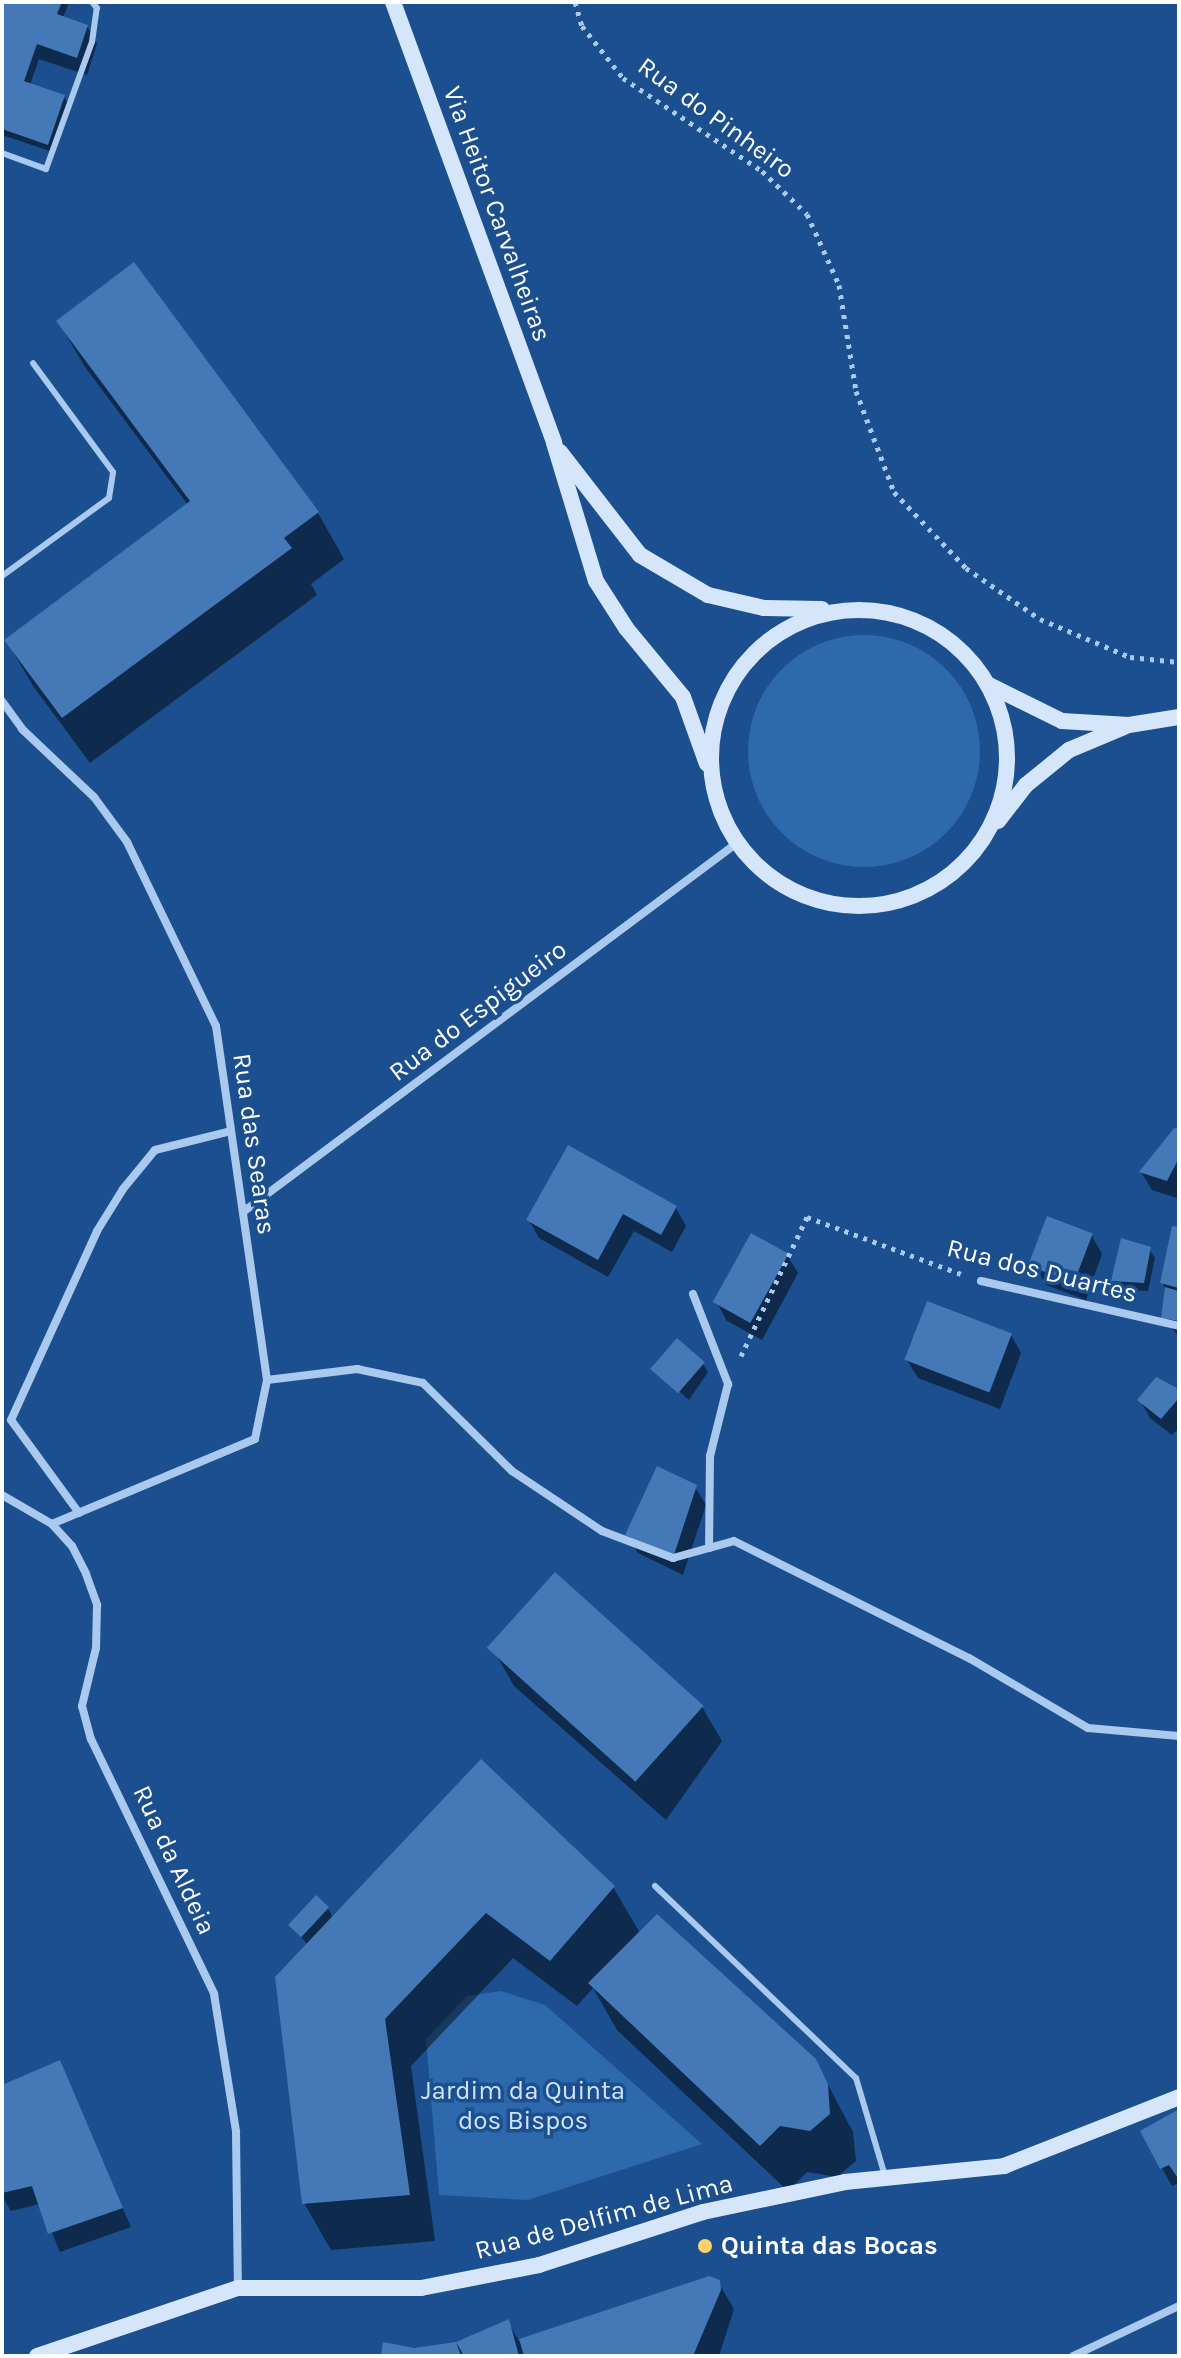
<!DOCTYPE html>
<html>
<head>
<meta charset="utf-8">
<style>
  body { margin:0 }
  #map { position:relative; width:1181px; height:2358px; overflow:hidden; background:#1b4f8f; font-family:Karla,sans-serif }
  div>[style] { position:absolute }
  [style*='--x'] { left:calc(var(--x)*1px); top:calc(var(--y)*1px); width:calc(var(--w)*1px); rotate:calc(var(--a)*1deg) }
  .green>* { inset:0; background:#2e69ad }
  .round { border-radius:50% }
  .shadow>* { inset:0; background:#0007 }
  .building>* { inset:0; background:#4478b7; transform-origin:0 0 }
  .path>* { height:5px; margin-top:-2.5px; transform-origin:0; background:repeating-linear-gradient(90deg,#a9c9ee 0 4px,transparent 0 10px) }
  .service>* { height:6px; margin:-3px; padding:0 3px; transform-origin:3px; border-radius:3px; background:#a9c9ee }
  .minor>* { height:8px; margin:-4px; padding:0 4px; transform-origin:4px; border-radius:4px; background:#a9c9ee }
  .secondary>* { height:16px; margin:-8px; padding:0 8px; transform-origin:8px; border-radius:8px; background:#d6e6fa }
  .secondary>.ring { margin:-8px; padding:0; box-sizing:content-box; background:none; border:16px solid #d6e6fa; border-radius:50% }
  .dots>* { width:22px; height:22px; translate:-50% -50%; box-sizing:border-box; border:4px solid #1b4f8f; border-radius:50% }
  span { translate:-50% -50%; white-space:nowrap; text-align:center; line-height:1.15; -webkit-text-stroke:7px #1b4f8f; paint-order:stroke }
  .street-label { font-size:26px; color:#fff }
  .park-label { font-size:26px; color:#cfe3fa }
  .poi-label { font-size:26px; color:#fff; font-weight:700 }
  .left { translate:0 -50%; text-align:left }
  .frame { position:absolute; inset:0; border:4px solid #fff; pointer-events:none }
</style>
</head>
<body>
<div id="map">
  <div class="green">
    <i class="round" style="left:748px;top:635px;width:232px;height:232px"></i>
    <i style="clip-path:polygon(501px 1991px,545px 2005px,702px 2144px,528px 2200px,439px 2195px,426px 2039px,467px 1996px)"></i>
  </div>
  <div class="shadow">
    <i style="clip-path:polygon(2px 2px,69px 2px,63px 18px,87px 26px,97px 44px,87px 75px,39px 59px,30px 85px,64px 97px,69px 105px,53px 152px,2px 135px)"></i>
    <i style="clip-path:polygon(58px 321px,318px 513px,344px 559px,311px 584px,317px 595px,90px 763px,33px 686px,6px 640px,188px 505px,85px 367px)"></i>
    <i style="clip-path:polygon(1179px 1131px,1179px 1194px,1177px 1198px,1152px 1190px,1141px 1172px)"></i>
    <i style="clip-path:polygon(676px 1208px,686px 1226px,672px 1252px,634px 1231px,608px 1277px,539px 1238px,529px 1220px)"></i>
    <i style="clip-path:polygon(1179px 1230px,1179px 1337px,1163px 1317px,1166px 1290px,1162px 1282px)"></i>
    <i style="clip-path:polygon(1092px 1236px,1102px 1254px,1086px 1300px,1046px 1285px,1035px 1267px)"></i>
    <i style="clip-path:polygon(1149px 1249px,1155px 1258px,1148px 1291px,1118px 1290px,1113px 1281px)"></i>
    <i style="clip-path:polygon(787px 1255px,798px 1273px,762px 1340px,727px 1321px,717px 1303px)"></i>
    <i style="clip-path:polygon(1011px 1335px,1021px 1353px,1000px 1409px,918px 1378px,907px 1360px)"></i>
    <i style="clip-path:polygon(703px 1364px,708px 1372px,689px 1400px,656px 1371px)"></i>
    <i style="clip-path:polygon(1179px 1392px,1179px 1428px,1172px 1435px,1150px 1418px,1140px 1400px)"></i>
    <i style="clip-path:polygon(695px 1487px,706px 1505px,683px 1575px,638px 1553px,627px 1535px)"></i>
    <i style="clip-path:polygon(494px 1651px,702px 1707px,722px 1741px,666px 1820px,514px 1686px)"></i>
    <i style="clip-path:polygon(613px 1887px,640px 1933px,815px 2060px,853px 2132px,856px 2161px,837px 2177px,807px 2172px,788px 2191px,617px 2030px,593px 1988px,577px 2006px,513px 1958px,411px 2066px,435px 2241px,331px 2250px,304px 2203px,308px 1945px,291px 1926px,328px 1908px,333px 1918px)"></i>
    <i style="clip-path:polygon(59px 2062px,131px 2227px,60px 2252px,40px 2204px,11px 2211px,2px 2196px,2px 2087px)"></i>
    <i style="clip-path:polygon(1179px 2111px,1179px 2183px,1172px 2186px,1142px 2132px)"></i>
    <i style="clip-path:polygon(709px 2278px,718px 2282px,734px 2309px,719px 2356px,383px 2356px,457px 2344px,508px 2322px,519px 2341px)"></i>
  </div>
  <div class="building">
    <i style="clip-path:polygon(2px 2px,62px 2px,57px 14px,88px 25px,77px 58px,37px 44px,24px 81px,65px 95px,48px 145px,2px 129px)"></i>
    <i style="clip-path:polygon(134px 262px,319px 512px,284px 538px,292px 548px,62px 718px,4px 640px,190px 501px,56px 321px)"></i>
    <i style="clip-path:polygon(1174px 1128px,1179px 1129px,1179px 1158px,1167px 1181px,1139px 1172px)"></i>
    <i style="clip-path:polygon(568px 1145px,677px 1206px,661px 1235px,623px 1214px,598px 1260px,526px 1220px)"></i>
    <i style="left:1047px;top:1216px;width:49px;height:53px;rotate:21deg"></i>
    <i style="clip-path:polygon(1172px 1226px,1179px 1227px,1179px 1288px,1160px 1283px)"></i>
    <i style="left:751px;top:1233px;width:43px;height:79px;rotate:29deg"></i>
    <i style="clip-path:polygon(1121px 1238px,1151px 1247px,1144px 1283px,1111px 1281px)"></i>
    <i style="clip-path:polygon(1165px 1287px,1179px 1291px,1179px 1321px,1161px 1318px)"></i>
    <i style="left:927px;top:1301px;width:91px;height:63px;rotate:21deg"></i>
    <i style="left:677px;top:1338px;width:37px;height:41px;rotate:41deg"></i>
    <i style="clip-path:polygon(1156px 1377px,1179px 1389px,1179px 1398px,1161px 1419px,1137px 1400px)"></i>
    <i style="clip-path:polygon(657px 1466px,697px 1485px,673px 1558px,625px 1535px)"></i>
    <i style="left:555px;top:1572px;width:200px;height:102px;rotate:42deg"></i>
    <i style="clip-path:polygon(481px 1759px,615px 1886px,550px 1961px,486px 1913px,385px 2019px,410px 2195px,302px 2204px,275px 1977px)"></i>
    <i style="left:316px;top:1895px;width:18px;height:41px;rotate:43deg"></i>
    <i style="clip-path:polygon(657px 1914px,816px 2059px,828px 2084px,830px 2114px,810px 2131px,780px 2126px,760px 2146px,588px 1983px)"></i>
    <i style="clip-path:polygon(60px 2060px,123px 2208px,48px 2234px,32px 2186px,2px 2193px,2px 2085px)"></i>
    <i style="clip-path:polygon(1179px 2109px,1179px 2180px,1169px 2165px,1160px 2169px,1140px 2131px)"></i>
    <i style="clip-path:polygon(709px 2276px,720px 2280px,721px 2290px,693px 2356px,524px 2356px,519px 2339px)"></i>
    <i style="clip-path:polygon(509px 2319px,519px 2356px,464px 2356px,456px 2342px)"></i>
    <i style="clip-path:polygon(383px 2342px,414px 2348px,456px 2342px,461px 2356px,381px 2356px)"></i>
  </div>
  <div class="path">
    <i style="--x:575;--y:2;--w:25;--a:74"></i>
    <i style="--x:582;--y:26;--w:66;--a:51.7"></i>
    <i style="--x:623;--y:78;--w:167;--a:33.8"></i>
    <i style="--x:762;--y:171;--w:62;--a:43.7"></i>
    <i style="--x:807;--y:214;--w:78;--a:65.7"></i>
    <i style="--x:839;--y:285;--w:107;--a:80.9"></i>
    <i style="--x:856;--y:391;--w:108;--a:69.4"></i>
    <i style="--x:894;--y:492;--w:105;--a:46.5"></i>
    <i style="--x:966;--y:568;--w:90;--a:34.6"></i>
    <i style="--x:1040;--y:619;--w:98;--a:22.9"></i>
    <i style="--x:1130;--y:657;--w:49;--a:5.8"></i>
    <i style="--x:741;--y:1356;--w:154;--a:-64.6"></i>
    <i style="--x:807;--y:1217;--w:164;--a:20.3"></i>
  </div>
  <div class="service">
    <i style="--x:2;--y:153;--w:47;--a:20"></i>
    <i style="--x:46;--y:169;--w:135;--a:-70.1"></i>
    <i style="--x:92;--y:42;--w:34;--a:-82"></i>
    <i style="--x:97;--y:8;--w:8;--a:-130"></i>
    <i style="--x:2;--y:576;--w:132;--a:-36.1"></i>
    <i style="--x:109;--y:498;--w:26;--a:-81"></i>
    <i style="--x:113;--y:472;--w:135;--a:-126.3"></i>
    <i style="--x:655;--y:1886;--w:278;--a:43.7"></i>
    <i style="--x:856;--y:2078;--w:102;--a:73.5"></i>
  </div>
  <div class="minor">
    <i style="--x:2;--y:701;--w:34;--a:54"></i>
    <i style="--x:22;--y:729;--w:99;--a:43.4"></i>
    <i style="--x:94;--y:797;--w:56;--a:53.7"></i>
    <i style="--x:127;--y:842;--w:204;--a:64.2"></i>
    <i style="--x:216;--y:1026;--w:358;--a:81.8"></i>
    <i style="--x:267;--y:1380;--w:60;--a:101.5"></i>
    <i style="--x:255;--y:1439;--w:220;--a:157.3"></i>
    <i style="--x:243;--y:1212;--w:617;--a:-36.76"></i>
    <i style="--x:981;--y:1281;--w:203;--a:12.8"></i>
    <i style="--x:693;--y:1294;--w:97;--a:68.7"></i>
    <i style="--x:728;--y:1384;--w:74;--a:104"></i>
    <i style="--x:710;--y:1456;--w:92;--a:90.6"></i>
    <i style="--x:267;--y:1380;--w:91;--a:-7"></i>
    <i style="--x:357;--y:1369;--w:67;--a:12"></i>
    <i style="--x:423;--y:1383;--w:125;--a:44.7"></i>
    <i style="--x:512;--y:1471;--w:108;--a:33.7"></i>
    <i style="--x:602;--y:1531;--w:76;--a:20.8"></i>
    <i style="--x:673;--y:1558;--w:63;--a:-15.6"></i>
    <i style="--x:734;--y:1541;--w:263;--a:26.5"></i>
    <i style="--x:969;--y:1658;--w:138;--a:30.5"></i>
    <i style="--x:1088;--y:1728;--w:91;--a:5"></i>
    <i style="--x:2;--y:1495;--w:58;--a:30.1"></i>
    <i style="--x:52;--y:1524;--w:30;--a:48"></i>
    <i style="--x:72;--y:1546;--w:31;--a:63"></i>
    <i style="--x:86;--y:1574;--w:33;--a:70"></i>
    <i style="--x:97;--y:1605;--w:43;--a:91.3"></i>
    <i style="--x:96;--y:1648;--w:60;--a:103.6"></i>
    <i style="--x:82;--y:1706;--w:34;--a:75"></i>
    <i style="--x:91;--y:1739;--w:283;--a:64.2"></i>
    <i style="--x:214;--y:1994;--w:140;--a:80.9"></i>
    <i style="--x:236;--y:2132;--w:156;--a:89.3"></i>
    <i style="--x:79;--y:1513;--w:115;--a:-126.2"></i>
    <i style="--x:11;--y:1420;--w:208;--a:-65.5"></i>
    <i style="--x:97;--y:1231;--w:49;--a:-58.2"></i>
    <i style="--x:123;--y:1189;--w:50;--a:-50.6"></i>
    <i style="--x:155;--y:1150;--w:78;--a:-14"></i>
    <i style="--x:1073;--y:2356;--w:117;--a:-25.3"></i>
  </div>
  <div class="secondary">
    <i style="--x:393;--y:2;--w:469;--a:69.9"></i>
    <i style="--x:554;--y:443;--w:144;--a:73.1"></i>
    <i style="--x:596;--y:581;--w:56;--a:57.4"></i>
    <i style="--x:626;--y:628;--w:89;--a:50.4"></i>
    <i style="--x:683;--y:697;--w:71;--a:70.3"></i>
    <i style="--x:560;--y:452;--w:130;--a:52.2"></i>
    <i style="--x:640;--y:555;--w:79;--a:30.5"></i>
    <i style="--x:708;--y:595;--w:57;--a:13.1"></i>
    <i style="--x:764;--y:608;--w:58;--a:1"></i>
    <i class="ring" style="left:711px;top:610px;width:280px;height:280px"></i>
    <i style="--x:989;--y:685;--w:81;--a:26.3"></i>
    <i style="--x:1062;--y:721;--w:67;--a:3.4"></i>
    <i style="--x:1129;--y:725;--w:51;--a:-9.1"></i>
    <i style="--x:998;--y:821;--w:46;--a:-52.1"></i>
    <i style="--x:1026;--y:785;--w:55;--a:-39.1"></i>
    <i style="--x:1069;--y:750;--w:60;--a:-22.7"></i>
    <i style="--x:37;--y:2356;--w:212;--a:-18.7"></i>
    <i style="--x:238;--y:2288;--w:183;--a:0"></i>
    <i style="--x:421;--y:2288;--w:120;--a:-11"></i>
    <i style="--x:539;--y:2265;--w:172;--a:-17.9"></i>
    <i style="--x:703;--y:2212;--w:145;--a:-11.9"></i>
    <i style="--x:845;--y:2182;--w:160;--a:-5.7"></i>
    <i style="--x:1004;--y:2166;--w:188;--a:-21.5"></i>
  </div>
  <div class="dots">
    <i style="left:705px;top:2246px;background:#ffd166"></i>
  </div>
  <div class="street-label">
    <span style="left:716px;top:118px;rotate:36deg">Rua do Pinheiro</span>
    <span style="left:497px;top:214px;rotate:70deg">Via Heitor Carvalheiras</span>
    <span style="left:478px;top:1011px;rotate:-37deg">Rua do Espigueiro</span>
    <span style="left:254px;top:1144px;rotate:82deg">Rua das Searas</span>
    <span style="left:1042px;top:1271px;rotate:14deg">Rua dos Duartes</span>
    <span style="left:174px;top:1860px;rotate:65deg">Rua da Aldeia</span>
    <span style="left:604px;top:2217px;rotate:-15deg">Rua de Delfim de Lima</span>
  </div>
  <div class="park-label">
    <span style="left:523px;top:2106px">Jardim da Quinta<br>dos Bispos</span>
  </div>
  <div class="poi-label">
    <span class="left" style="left:721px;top:2246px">Quinta das Bocas</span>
  </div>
  <div class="frame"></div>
</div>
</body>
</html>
